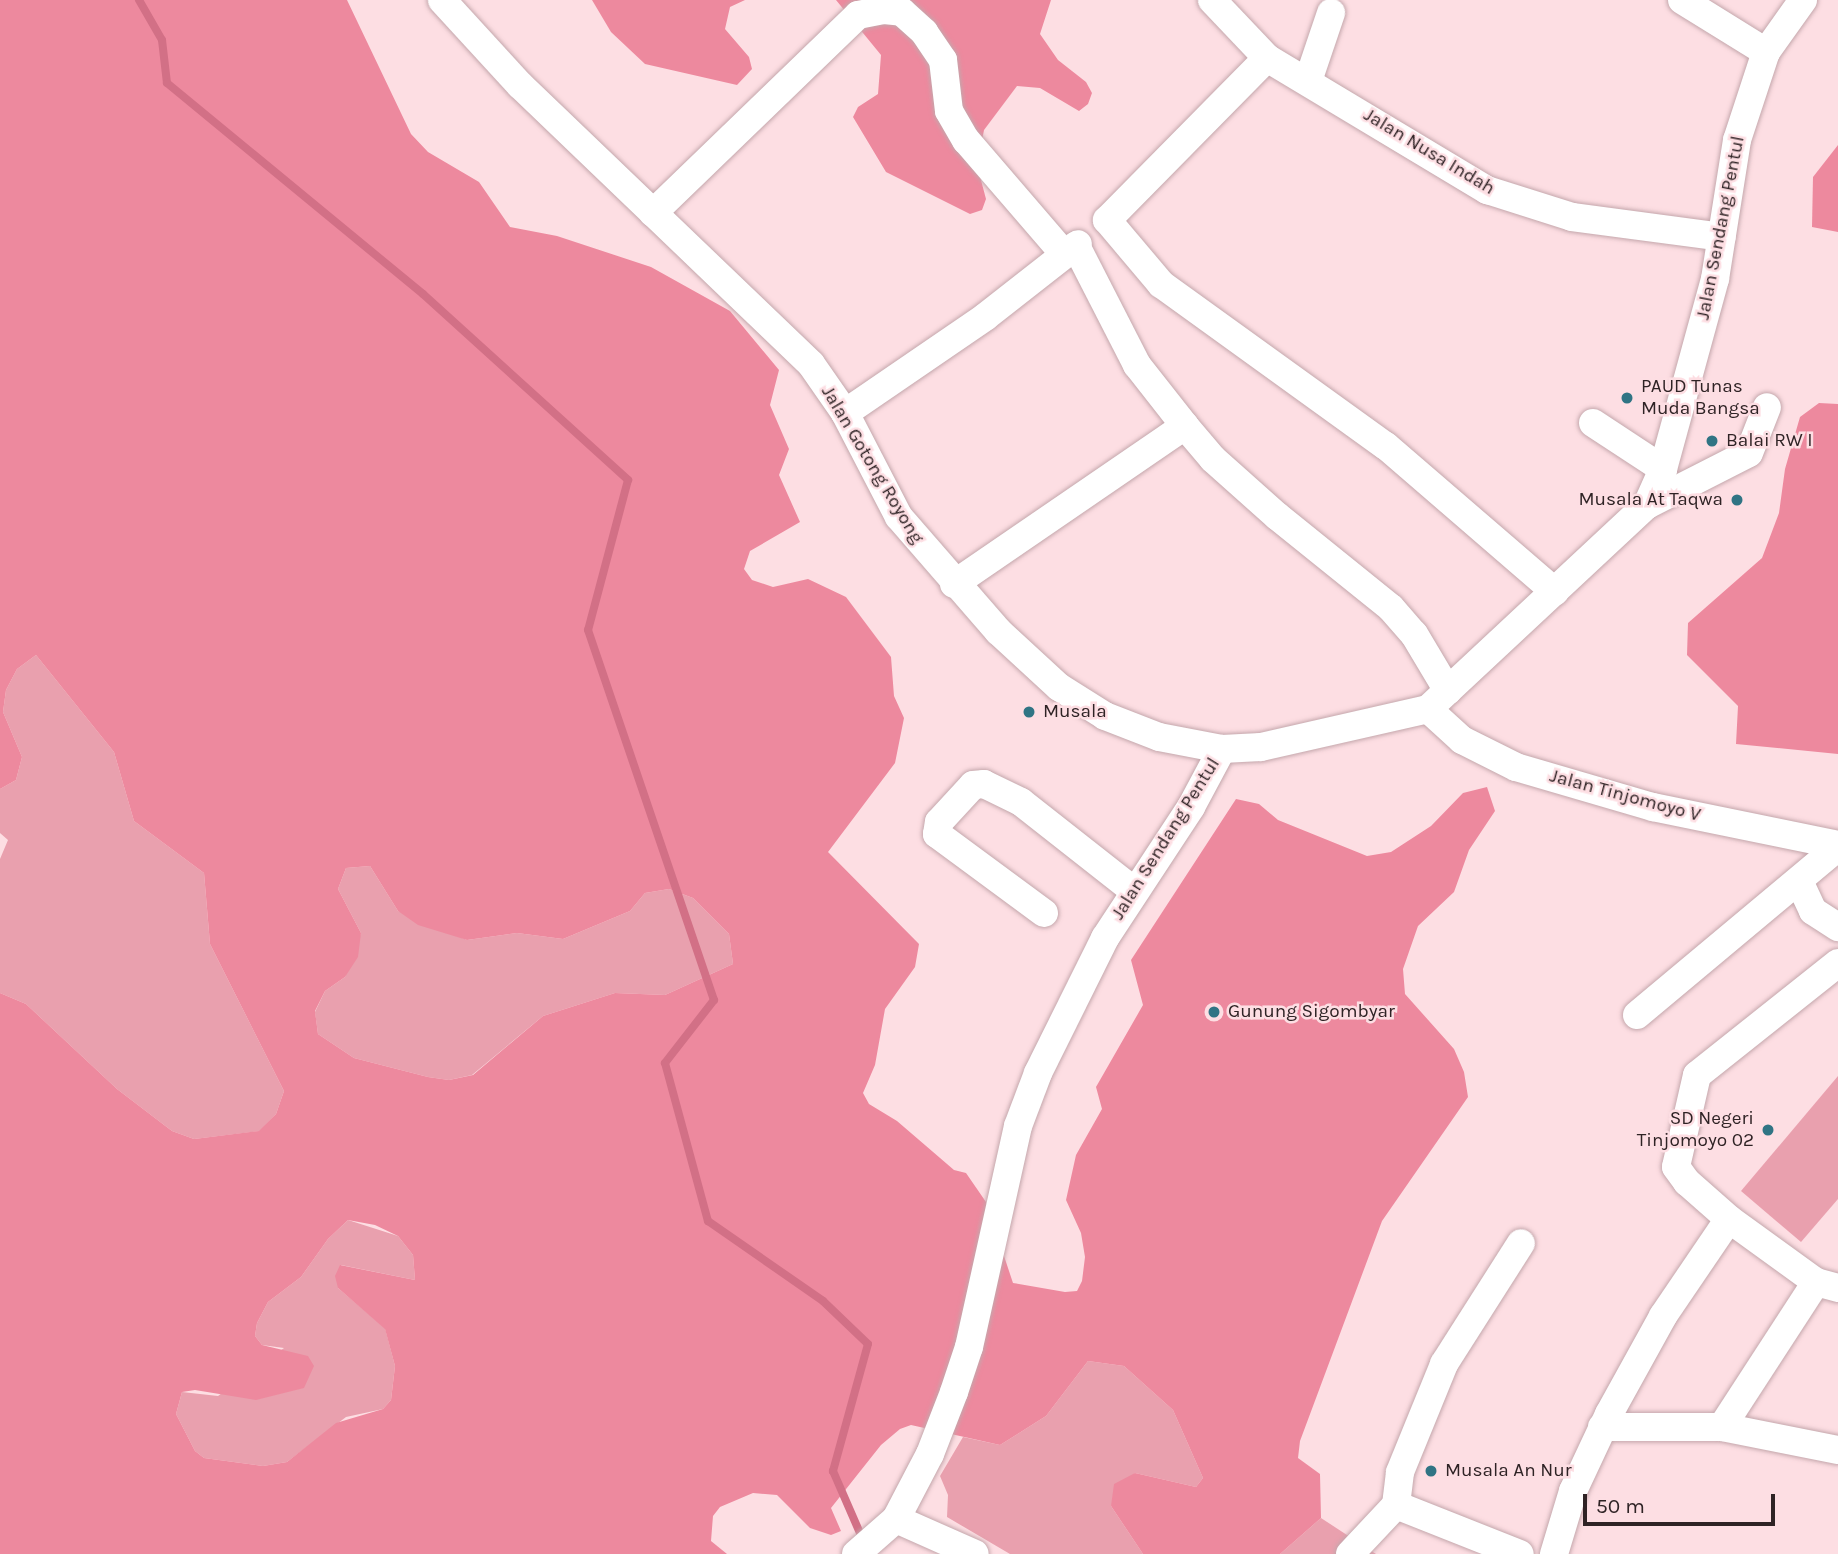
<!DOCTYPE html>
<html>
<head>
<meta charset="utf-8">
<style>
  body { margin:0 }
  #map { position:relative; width:1838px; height:1554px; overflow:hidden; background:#fddee3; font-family:Karla,sans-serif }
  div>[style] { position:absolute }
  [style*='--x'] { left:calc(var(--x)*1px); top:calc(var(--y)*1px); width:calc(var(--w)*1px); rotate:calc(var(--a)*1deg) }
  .green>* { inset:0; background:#e9a0ae }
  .forest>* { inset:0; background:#ed899e }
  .stream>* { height:8px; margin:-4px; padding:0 4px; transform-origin:4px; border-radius:4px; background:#d27086 }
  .roads { filter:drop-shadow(0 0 2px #c4a7ac) drop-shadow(0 0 2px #c4a7ac) }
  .minor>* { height:28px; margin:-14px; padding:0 14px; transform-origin:14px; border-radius:14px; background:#fff }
  .dots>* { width:19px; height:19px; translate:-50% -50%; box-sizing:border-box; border:4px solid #fddee3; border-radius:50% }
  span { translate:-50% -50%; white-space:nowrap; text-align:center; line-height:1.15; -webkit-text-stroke:5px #fddee3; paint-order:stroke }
  .street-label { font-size:19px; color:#2f2325 }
  .poi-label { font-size:19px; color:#2f2325 }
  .left { translate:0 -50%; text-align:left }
  .right { translate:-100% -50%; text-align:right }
  .scale { position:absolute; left:1583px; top:1494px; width:192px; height:32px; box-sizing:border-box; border:4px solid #2f2325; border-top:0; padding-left:9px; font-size:21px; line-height:24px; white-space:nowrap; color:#2f2325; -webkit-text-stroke:5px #fddee3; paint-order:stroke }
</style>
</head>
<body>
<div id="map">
  <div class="green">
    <i style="clip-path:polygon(36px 655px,114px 752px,134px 821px,204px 873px,210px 944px,284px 1091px,276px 1114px,260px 1131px,194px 1139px,172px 1131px,117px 1089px,26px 1004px,0 993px,0 859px,8px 840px,0 833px,0 789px,16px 780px,22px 757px,3px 712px,6px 690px,17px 669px)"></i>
    <i style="clip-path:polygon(370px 866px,398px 911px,467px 940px,517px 933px,563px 939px,630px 911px,645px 893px,669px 889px,693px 898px,729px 934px,733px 964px,665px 995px,615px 993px,543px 1016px,472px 1075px,449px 1080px,428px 1077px,354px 1058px,318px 1034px,315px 1012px,325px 991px,345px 977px,361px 933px,338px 889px,346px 868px)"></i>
    <i style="clip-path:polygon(1838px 1076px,1838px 1199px,1801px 1242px,1741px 1191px)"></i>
    <i style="clip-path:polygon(348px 1220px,398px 1236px,413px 1255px,415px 1280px,341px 1265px,338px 1288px,385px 1328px,395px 1366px,391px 1400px,383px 1409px,346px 1417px,287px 1462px,263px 1466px,204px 1458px,195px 1451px,176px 1414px,182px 1392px,218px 1396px,284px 1348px,262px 1345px,255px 1336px,257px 1323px,268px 1302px,301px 1277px,328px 1239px)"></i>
    <i style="clip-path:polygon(1088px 1361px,1124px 1366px,1173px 1410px,1203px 1478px,1196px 1487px,1135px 1473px,1111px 1506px,1143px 1554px,1010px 1554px,947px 1517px,948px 1495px,940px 1476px,963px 1437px,1000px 1445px,1046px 1416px)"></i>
    <i style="clip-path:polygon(1321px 1518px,1376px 1554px,1280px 1554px)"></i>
  </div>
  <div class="forest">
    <i style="clip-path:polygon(evenodd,0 0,347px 0,411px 134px,428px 152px,479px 182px,510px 227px,557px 236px,651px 267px,730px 311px,779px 370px,770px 405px,789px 449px,779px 475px,800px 522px,750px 551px,744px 569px,752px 580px,773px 587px,808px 579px,846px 597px,891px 657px,894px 696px,904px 718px,895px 763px,828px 852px,919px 944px,915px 967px,885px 1009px,875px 1065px,863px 1093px,869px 1104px,897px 1121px,954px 1170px,966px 1173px,986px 1202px,1013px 1283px,1065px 1292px,1077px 1291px,1082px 1281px,1085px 1257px,1081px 1233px,1066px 1200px,1076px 1155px,1102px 1109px,1096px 1087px,1143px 1005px,1131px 960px,1236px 799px,1259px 804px,1278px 820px,1367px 856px,1391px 852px,1431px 826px,1463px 793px,1487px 787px,1495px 811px,1469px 850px,1454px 892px,1418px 926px,1403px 969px,1405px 994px,1454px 1049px,1464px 1072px,1468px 1097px,1382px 1221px,1300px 1441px,1298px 1458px,1320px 1474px,1321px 1518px,1280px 1554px,1143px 1554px,1111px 1506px,1114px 1484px,1135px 1473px,1196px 1487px,1203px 1478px,1173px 1410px,1124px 1366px,1088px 1361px,1046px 1416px,1000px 1445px,911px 1425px,900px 1429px,881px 1445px,831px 1508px,841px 1531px,831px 1535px,810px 1528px,777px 1495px,753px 1493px,720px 1507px,713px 1516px,711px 1541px,727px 1554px,0 1554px,0 993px,26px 1004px,117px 1089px,172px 1131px,194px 1139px,259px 1131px,276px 1114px,284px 1091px,210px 944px,204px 873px,134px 821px,114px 752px,36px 655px,17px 669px,6px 690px,3px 712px,22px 757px,16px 780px,0 789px,0 0,370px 866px,398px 911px,418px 925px,467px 940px,517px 933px,563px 939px,630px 911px,645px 893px,669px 889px,693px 898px,729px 934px,733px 964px,665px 995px,615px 993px,543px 1016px,473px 1075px,449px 1080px,428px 1077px,354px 1058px,318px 1034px,315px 1011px,325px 991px,345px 977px,358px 957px,361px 933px,338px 889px,346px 868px,370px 866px,0 0,348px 1220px,375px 1225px,398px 1236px,413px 1255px,415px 1280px,340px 1265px,335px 1276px,338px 1288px,385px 1329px,395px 1366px,391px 1400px,383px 1409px,336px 1423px,287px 1462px,263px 1466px,204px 1458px,195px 1451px,176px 1414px,182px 1392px,195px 1390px,256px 1400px,304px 1388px,314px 1366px,308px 1356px,262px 1345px,255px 1336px,257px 1323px,268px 1302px,301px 1277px,328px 1239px,348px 1220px)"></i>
    <i style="clip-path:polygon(592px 0,745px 0,730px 7px,725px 29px,749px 57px,752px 69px,737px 85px,645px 64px,611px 32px)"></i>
    <i style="clip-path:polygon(836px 0,1051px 0,1040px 34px,1058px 60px,1086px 82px,1092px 93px,1088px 104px,1079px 111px,1040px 88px,1017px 86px,984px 130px,977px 165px,986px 199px,982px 210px,970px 214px,886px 172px,853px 117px,858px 107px,878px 94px,881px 55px)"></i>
    <i style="clip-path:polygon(1838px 145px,1838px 232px,1812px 227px,1813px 177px)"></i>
    <i style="clip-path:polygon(1819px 403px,1838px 404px,1838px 754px,1736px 744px,1738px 706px,1687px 655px,1688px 623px,1762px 558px,1779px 513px,1785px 469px,1800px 417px)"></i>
  </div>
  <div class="stream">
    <i style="--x:139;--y:0;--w:46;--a:60.1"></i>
    <i style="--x:162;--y:40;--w:43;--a:83.4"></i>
    <i style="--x:167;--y:83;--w:332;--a:39.5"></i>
    <i style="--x:423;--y:294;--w:277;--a:42.2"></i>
    <i style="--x:628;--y:480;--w:155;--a:104.9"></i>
    <i style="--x:588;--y:630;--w:391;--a:71.2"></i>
    <i style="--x:714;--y:1000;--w:80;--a:127.9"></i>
    <i style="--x:665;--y:1063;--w:164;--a:74.8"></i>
    <i style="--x:708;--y:1221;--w:140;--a:34.8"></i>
    <i style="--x:823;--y:1301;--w:62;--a:43.7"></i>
    <i style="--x:868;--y:1344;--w:132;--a:105.4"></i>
    <i style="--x:833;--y:1471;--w:75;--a:66.5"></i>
  </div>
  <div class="roads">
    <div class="minor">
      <i style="--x:442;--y:0;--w:115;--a:47.5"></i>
      <i style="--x:520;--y:85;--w:403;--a:43.8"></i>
      <i style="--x:811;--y:364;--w:60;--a:55.2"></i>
      <i style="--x:845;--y:413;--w:117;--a:62.6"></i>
      <i style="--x:899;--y:517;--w:151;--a:49"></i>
      <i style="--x:998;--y:631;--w:83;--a:42.6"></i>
      <i style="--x:1059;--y:687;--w:54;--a:32.2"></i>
      <i style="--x:1105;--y:716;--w:58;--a:21.3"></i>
      <i style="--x:1159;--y:737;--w:64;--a:10.8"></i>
      <i style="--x:1222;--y:749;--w:39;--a:-3"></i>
      <i style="--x:1261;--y:747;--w:171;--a:-12.8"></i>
      <i style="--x:1428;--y:709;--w:299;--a:-43"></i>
      <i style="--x:1647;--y:505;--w:39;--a:-66"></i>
      <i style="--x:1663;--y:469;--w:197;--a:-74.7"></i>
      <i style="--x:1715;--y:279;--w:141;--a:-81"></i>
      <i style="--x:1737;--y:140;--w:93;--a:-71.8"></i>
      <i style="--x:1766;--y:52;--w:64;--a:-54.6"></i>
      <i style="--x:1212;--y:0;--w:80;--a:46.5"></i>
      <i style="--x:1267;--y:58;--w:257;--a:31"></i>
      <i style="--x:1487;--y:190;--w:89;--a:17.6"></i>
      <i style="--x:1572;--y:217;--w:151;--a:7.6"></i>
      <i style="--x:1682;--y:0;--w:99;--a:31.8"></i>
      <i style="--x:1267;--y:58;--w:228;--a:134.6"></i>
      <i style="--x:1107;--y:220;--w:84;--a:49.8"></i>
      <i style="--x:1161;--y:284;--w:277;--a:35.8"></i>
      <i style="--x:1386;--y:446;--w:223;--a:40.8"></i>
      <i style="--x:1308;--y:81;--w:72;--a:-71.3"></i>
      <i style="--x:653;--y:213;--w:285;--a:-44"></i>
      <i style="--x:858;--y:15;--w:26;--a:-11"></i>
      <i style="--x:884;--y:10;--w:18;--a:6"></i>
      <i style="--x:902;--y:12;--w:30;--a:42"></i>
      <i style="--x:924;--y:32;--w:34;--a:56"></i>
      <i style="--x:943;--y:60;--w:51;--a:83.3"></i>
      <i style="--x:949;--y:111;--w:34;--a:60"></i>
      <i style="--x:966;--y:140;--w:150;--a:49.3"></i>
      <i style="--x:845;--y:413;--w:170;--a:-34.4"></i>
      <i style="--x:985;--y:317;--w:118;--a:-38.1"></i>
      <i style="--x:1593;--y:423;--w:84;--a:33.3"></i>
      <i style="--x:1185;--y:426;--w:43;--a:49.7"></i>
      <i style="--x:1213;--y:459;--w:86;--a:41.7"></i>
      <i style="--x:1277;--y:516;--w:146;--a:38.9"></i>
      <i style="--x:1391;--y:608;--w:35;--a:49"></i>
      <i style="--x:1414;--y:634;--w:66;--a:59.2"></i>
      <i style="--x:1647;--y:505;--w:114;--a:-27"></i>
      <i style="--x:1749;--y:453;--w:49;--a:-68.6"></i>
      <i style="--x:954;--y:584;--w:280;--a:-34.4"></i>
      <i style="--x:1185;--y:426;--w:78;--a:-128.2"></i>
      <i style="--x:1137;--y:365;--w:134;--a:-117.1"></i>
      <i style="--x:1428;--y:709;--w:46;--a:42.4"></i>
      <i style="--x:1462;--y:740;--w:60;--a:26.6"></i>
      <i style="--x:1516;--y:767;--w:143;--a:16.3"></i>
      <i style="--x:1653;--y:807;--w:189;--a:11.6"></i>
      <i style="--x:1799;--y:881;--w:33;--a:65"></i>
      <i style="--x:1813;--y:911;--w:30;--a:33"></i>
      <i style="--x:1044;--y:913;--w:133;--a:-143.6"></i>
      <i style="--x:937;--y:834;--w:12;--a:-81"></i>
      <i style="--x:939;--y:822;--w:50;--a:-47.4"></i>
      <i style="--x:973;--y:785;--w:11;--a:-5"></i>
      <i style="--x:984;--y:784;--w:41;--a:25.9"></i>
      <i style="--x:1021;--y:802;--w:142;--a:38.2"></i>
      <i style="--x:1838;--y:963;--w:180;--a:141.5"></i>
      <i style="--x:1697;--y:1075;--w:94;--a:102.9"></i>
      <i style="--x:1676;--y:1167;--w:19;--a:54"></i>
      <i style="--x:1687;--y:1182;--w:56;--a:41.4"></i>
      <i style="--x:1729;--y:1219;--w:107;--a:35.9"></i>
      <i style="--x:1816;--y:1282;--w:23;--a:15"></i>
      <i style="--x:1637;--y:1015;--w:262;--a:-39.9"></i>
      <i style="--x:1602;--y:1427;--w:120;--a:0"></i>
      <i style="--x:1722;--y:1427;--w:118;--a:11.2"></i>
      <i style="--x:1722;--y:1427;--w:173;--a:-57"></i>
      <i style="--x:1396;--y:1505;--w:133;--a:21.6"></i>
      <i style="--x:896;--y:1519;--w:86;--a:23.9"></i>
      <i style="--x:856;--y:1554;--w:53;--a:-41.2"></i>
      <i style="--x:896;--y:1519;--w:73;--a:-62.4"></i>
      <i style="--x:930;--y:1454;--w:66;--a:-68.8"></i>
      <i style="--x:954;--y:1392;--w:47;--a:-71.6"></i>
      <i style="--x:969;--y:1347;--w:226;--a:-77.5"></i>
      <i style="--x:1018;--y:1126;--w:57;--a:-69.3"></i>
      <i style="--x:1038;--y:1073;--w:151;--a:-63.6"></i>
      <i style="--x:1105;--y:938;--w:157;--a:-56.7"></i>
      <i style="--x:1191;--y:807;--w:66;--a:-61.9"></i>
      <i style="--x:1350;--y:1554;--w:67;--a:-46.8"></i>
      <i style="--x:1396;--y:1505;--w:33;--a:-83"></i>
      <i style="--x:1400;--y:1472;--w:117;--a:-67.8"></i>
      <i style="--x:1444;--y:1364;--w:143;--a:-57.5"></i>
      <i style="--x:1554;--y:1554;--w:66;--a:-73.2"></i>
      <i style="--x:1573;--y:1491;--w:85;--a:-64.9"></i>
      <i style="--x:1609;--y:1414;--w:112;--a:-61.1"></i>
      <i style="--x:1663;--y:1316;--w:117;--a:-55.8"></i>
    </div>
  </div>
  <div class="dots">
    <i style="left:1627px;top:398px;background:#307484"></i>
    <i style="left:1712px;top:441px;background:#307484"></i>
    <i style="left:1737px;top:500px;background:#307484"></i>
    <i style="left:1029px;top:712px;background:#307484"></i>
    <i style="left:1214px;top:1012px;background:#307484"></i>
    <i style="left:1768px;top:1130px;background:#307484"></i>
    <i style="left:1431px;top:1471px;background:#307484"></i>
  </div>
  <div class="street-label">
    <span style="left:1429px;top:152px;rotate:31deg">Jalan Nusa Indah</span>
    <span style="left:1721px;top:228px;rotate:-79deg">Jalan Sendang Pentul</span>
    <span style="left:872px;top:465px;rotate:59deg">Jalan Gotong Royong</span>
    <span style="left:1625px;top:796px;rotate:15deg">Jalan Tinjomoyo V</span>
    <span style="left:1166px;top:839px;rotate:-58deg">Jalan Sendang Pentul</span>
  </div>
  <div class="poi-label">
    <span class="left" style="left:1641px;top:398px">PAUD Tunas<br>Muda Bangsa</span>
    <span class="left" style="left:1726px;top:441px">Balai RW I</span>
    <span class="right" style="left:1723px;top:500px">Musala At Taqwa</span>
    <span class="left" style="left:1043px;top:712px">Musala</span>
    <span class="left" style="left:1228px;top:1012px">Gunung Sigombyar</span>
    <span class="right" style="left:1754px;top:1130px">SD Negeri<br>Tinjomoyo 02</span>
    <span class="left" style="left:1445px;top:1471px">Musala An Nur</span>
  </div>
  <div class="scale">50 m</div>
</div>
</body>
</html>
